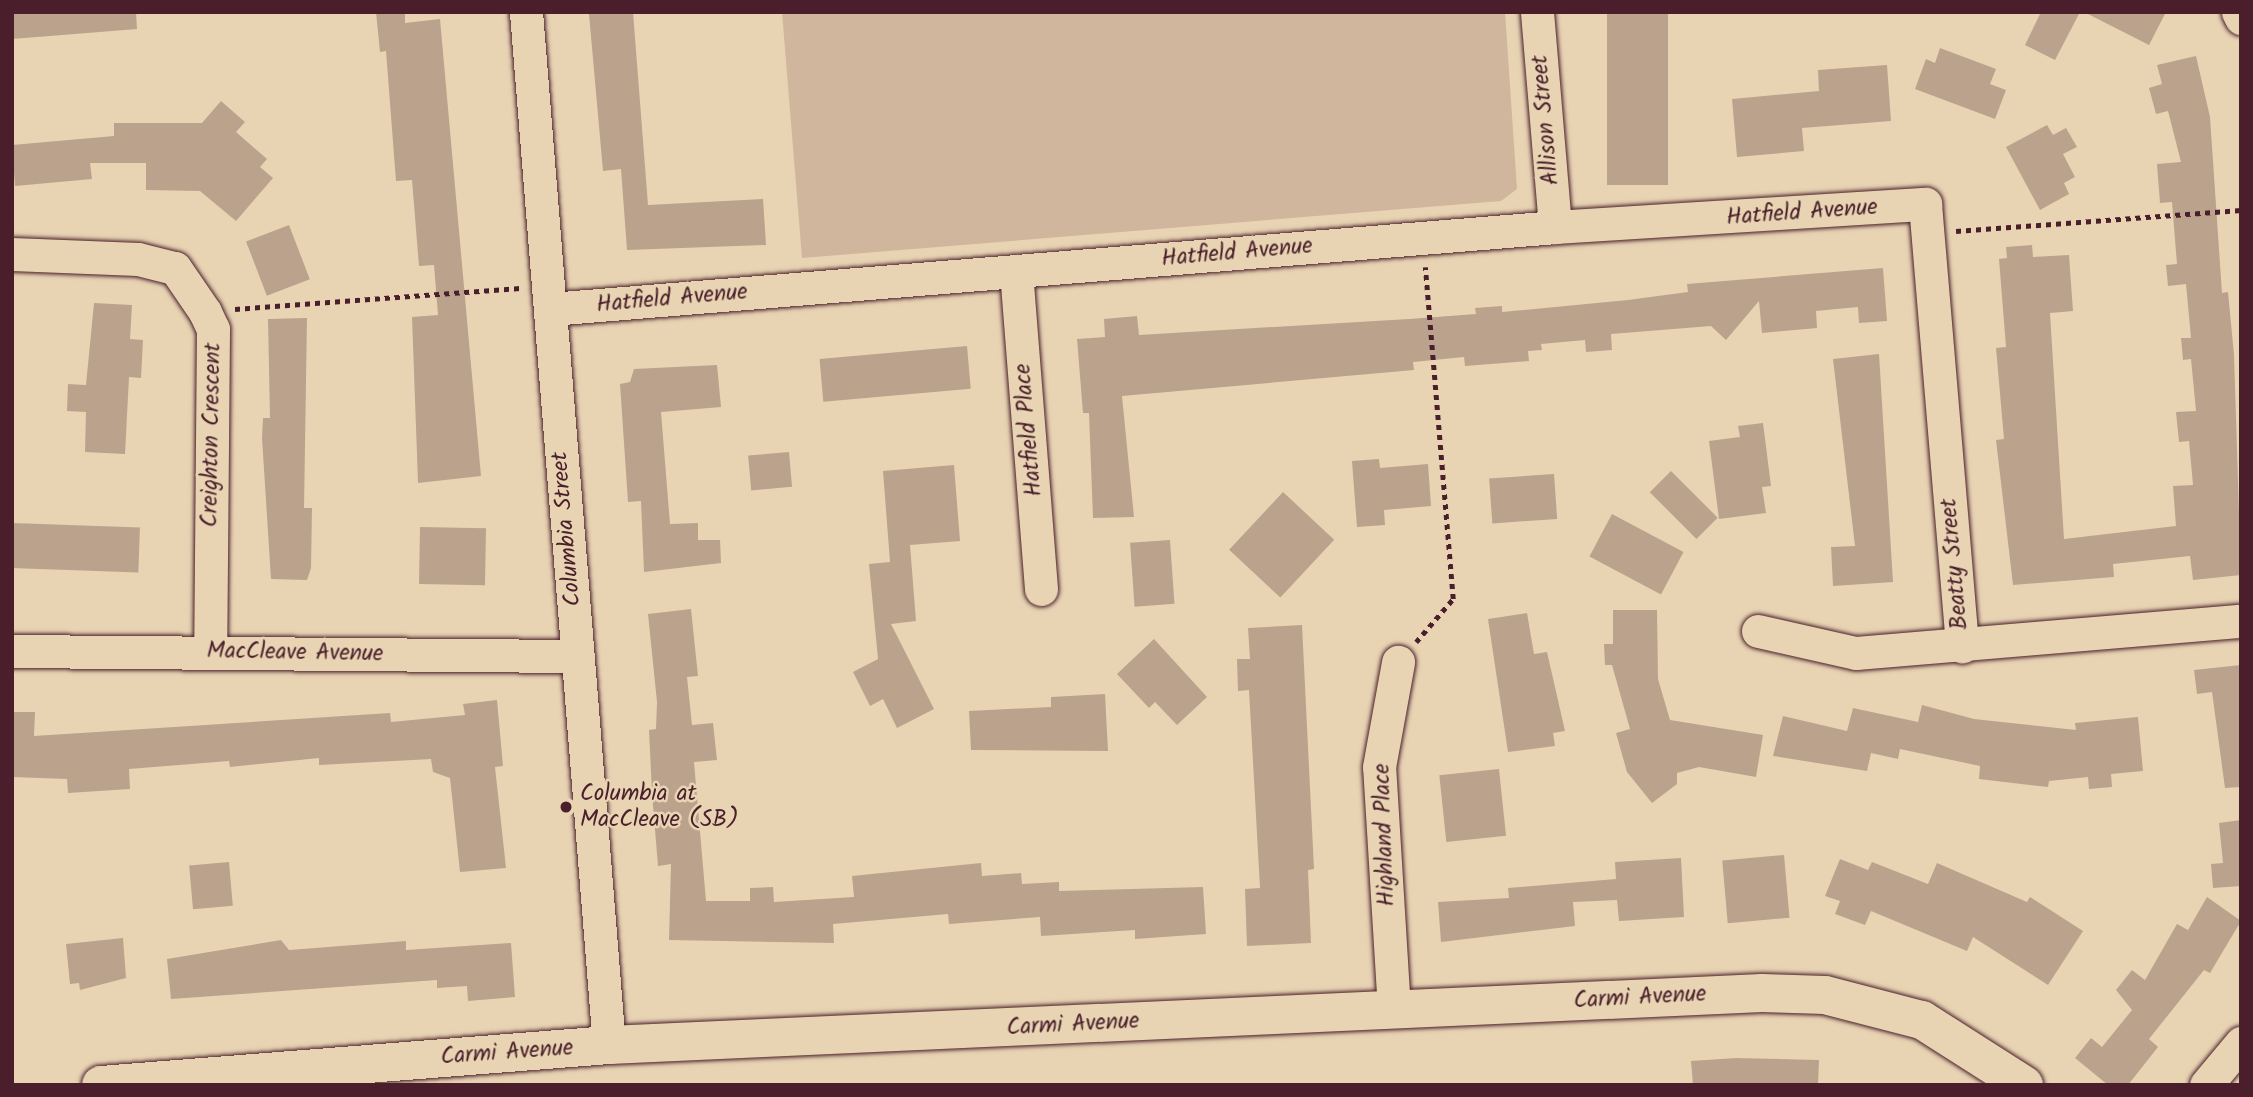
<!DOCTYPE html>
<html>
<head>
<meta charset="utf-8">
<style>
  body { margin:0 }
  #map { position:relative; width:2253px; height:1097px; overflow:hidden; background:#e8d4b3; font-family:Kalam,sans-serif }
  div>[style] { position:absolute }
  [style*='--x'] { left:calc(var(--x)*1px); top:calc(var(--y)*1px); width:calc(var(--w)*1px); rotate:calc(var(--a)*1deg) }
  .green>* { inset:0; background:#cfb69d }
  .building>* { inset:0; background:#bba28d; transform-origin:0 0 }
  .path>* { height:4.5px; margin-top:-2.25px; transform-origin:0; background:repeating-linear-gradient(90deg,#4a1f2b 0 5px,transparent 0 10px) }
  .roads { filter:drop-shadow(0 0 2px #4a1f2b) drop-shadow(0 0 2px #4a1f2b) }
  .street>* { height:33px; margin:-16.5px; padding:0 16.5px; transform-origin:16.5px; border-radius:16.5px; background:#e8d4b3 }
  .secondary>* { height:38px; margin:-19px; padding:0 19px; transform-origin:19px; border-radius:19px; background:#e8d4b3 }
  .dots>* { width:19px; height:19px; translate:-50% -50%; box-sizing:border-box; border:4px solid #e8d4b3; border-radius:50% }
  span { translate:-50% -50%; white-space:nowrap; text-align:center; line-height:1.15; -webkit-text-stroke:5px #e8d4b3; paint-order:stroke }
  .street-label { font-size:23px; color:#4a1f2b }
  .poi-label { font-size:23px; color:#4a1f2b }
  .left { translate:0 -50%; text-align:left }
  .frame { position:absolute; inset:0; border:14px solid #4a1f2b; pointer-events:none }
</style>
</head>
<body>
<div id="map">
  <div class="green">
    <i style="clip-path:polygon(782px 12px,1505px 12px,1517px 189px,1501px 201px,802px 258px)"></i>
  </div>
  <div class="building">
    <i style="clip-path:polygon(12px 12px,136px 12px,137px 29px,12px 39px)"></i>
    <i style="clip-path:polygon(376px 12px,405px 12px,405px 23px,440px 19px,481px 476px,418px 483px,412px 317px,438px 315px,434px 265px,419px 266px,412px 180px,396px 181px,386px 51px,380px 52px)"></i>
    <i style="clip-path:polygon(633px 12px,648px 205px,763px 199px,766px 245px,627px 250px,621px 169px,603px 171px,589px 14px)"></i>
    <i style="left:1607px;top:12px;width:61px;height:173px"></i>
    <i style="clip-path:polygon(2041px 12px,2080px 12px,2055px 60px,2025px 45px)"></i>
    <i style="clip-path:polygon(2084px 12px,2166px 12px,2149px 45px)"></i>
    <i style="clip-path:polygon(1940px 48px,1996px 69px,1990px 84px,2006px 90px,1995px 119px,1915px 89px,1926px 59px,1935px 63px)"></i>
    <i style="clip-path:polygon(2196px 56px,2210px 117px,2222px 293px,2228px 292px,2234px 355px,2241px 575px,2193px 580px,2190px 556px,2113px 564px,2114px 577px,2013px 585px,1996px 440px,2004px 439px,1996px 348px,2006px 347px,1999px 259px,2007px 258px,2006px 247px,2032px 245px,2033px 257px,2069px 255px,2073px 311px,2050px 313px,2064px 539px,2176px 526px,2173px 486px,2193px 485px,2189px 441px,2179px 442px,2176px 412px,2196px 411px,2191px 359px,2183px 360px,2181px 338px,2191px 338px,2186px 284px,2168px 286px,2166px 265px,2177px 264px,2172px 202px,2160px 203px,2157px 164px,2181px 162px,2168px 111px,2156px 114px,2149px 88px,2162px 84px,2157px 65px)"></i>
    <i style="clip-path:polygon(1887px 65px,1891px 121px,1802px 128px,1804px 151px,1737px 157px,1732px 99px,1819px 91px,1818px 70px)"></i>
    <i style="clip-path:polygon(221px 101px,245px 122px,236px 132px,267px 159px,260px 167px,273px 178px,236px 221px,200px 191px,146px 190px,146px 163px,90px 163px,92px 179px,15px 186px,12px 145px,114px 136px,114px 123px,202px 123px)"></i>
    <i style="clip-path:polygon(2047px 125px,2053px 135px,2066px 128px,2077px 147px,2063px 154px,2075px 177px,2064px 183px,2069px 194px,2040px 210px,2006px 147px)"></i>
    <i style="left:289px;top:225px;width:58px;height:46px;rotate:69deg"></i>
    <i style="clip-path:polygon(1883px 268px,1887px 321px,1859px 323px,1858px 307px,1816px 311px,1817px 328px,1762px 333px,1759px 301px,1726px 340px,1711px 326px,1611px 334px,1612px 350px,1586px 352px,1585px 340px,1541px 344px,1542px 350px,1528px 351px,1529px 361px,1465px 366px,1464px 357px,1413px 362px,1414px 370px,1122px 396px,1134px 517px,1093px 518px,1089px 413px,1083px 413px,1077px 339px,1105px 337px,1104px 319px,1137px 316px,1139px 335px,1409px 319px,1476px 314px,1475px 308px,1502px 306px,1502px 312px,1628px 300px,1688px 292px,1687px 284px)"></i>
    <i style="clip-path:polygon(94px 303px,132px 305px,130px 339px,143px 340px,141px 378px,129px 377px,125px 454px,85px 452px,86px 412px,67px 411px,68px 384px,86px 385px)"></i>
    <i style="clip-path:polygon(307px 318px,304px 508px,312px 508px,311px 568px,307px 580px,271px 579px,262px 438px,263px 418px,270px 418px,268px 319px)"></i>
    <i style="left:967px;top:346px;width:43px;height:148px;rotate:85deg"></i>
    <i style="clip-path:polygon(1879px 354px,1893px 582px,1833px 586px,1831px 547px,1855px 546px,1833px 359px)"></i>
    <i style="clip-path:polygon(717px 365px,721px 407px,661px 412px,670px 524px,698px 523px,698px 540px,720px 540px,721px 563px,644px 572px,641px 501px,628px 502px,620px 384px,630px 382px,634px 369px)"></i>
    <i style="clip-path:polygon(1763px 423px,1771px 486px,1762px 487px,1766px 513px,1719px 519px,1709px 441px,1740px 437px,1738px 426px)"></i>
    <i style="left:789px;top:452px;width:35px;height:41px;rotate:85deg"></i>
    <i style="clip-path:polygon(1379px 459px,1380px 468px,1428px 464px,1431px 506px,1384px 510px,1385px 525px,1357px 527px,1352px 461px)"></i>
    <i style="clip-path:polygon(954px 465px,960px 541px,910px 545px,916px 621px,891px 624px,934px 709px,897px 728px,883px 699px,870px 706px,853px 672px,878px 659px,869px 564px,890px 562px,883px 471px)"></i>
    <i style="left:1671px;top:471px;width:66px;height:30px;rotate:45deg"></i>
    <i style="left:1554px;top:474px;width:45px;height:65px;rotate:86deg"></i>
    <i style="left:1283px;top:492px;width:70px;height:79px;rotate:43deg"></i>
    <i style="left:1612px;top:514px;width:81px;height:48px;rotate:28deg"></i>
    <i style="left:12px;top:523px;width:128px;height:45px;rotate:2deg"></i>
    <i style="left:420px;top:527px;width:66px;height:57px;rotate:1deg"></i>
    <i style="left:1170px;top:540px;width:64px;height:40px;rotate:86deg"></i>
    <i style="clip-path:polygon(691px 609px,698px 676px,687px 677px,692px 725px,713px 723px,717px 760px,694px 762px,706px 901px,750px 901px,750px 888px,773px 887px,774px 902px,854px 897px,852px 876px,981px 863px,982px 876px,1021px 873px,1022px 884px,1059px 882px,1059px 891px,1203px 887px,1206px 934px,1135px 939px,1135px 930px,1041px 936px,1040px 917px,949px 924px,948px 914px,833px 924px,834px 943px,669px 940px,671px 864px,658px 866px,652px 793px,649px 730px,656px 729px,657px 702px,648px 614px)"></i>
    <i style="clip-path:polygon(1613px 610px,1657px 610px,1658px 679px,1670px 720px,1763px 735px,1756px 777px,1699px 767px,1677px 773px,1677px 784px,1652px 803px,1627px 772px,1616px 733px,1630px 729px,1612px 665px,1605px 665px,1604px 644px,1613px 644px)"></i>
    <i style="clip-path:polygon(1527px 613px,1534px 654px,1547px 652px,1565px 731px,1553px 733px,1555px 746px,1508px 752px,1488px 619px)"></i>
    <i style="clip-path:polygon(1302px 625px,1314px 869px,1308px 870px,1311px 943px,1247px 946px,1245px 889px,1260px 888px,1249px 690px,1238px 691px,1237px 659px,1250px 659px,1248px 628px)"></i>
    <i style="clip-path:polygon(1154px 639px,1207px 697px,1177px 725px,1155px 702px,1149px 708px,1117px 674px)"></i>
    <i style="clip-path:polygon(2241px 665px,2241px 787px,2225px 788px,2212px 692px,2197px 694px,2194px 670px)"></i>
    <i style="clip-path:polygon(1105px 694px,1108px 751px,971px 750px,969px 711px,1051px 707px,1051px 697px)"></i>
    <i style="clip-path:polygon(497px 700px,503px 766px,495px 767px,506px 868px,460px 872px,450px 778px,433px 772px,431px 759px,319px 765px,319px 758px,230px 767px,229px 761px,129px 769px,130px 789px,68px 793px,67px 779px,12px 777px,12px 712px,35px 712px,34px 736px,390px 713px,391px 722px,465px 715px,463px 704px)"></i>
    <i style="clip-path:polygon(1922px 705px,1974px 719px,2076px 730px,2075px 723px,2138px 717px,2143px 771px,2111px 774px,2112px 787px,2089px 789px,2088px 777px,2049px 781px,2048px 787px,1979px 779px,1980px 766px,1900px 749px,1898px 759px,1871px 753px,1867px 771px,1773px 756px,1783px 716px,1847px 731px,1853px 708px,1918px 722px)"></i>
    <i style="left:1499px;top:769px;width:67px;height:60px;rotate:84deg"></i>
    <i style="clip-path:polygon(2241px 820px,2241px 886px,2213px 888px,2211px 864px,2223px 863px,2219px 823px)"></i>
    <i style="left:1784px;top:855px;width:63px;height:62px;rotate:85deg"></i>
    <i style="clip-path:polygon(1681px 858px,1684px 917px,1619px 921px,1617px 900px,1573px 902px,1575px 926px,1441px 942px,1438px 902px,1509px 898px,1508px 888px,1616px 879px,1615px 862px)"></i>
    <i style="clip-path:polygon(1840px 859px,1868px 870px,1872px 862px,1928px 884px,1937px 863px,2027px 902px,2030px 897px,2083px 931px,2048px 985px,1973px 937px,1967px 951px,1871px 911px,1865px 925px,1835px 914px,1840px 901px,1825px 896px)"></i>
    <i style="left:229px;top:862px;width:44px;height:40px;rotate:85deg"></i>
    <i style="clip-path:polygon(2207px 897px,2241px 921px,2210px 973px,2204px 970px,2149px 1039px,2158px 1047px,2128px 1085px,2108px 1085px,2075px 1058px,2091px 1038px,2102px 1047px,2132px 1010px,2116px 990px,2132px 970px,2145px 980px,2177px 924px,2188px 930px)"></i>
    <i style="clip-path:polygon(123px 938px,126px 978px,80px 990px,79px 983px,70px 984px,66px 944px)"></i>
    <i style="clip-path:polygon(281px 940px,289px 950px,406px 941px,406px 950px,511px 943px,515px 997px,468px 1001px,467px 986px,437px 988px,437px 980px,171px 999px,167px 959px)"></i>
    <i style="clip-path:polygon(1736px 1058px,1819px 1060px,1818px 1085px,1693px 1085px,1691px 1061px)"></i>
  </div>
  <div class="path">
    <i style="--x:1956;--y:231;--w:286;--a:-4.2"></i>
    <i style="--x:235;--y:309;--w:286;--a:-4.2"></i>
    <i style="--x:1416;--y:642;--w:57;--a:-49.3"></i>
    <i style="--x:1453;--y:599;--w:333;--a:-94.8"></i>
  </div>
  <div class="roads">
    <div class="street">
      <i style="--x:526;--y:12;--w:1036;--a:85.41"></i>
      <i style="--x:1537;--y:12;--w:216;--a:85.2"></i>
      <i style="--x:2238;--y:12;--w:7;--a:63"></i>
      <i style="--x:12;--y:254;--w:126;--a:2.3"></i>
      <i style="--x:138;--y:259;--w:38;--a:14"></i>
      <i style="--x:175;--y:268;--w:53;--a:55.7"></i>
      <i style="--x:205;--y:312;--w:19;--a:65"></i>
      <i style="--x:213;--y:329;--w:323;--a:90.5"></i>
      <i style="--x:1016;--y:271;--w:319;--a:85.5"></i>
      <i style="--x:550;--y:309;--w:1008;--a:-4.66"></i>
      <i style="--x:1555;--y:227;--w:371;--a:-3.6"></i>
      <i style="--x:1925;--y:204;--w:444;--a:85.2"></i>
      <i style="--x:1758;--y:631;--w:100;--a:12.7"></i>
      <i style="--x:1856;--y:653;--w:386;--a:-4.8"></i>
      <i style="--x:12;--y:651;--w:565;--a:0.51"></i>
      <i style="--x:1394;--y:1010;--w:243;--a:-93.5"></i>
      <i style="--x:1379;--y:767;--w:107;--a:-79.7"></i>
      <i style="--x:2206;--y:1085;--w:55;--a:-50.2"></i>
    </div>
    <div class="secondary">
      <i style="--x:101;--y:1085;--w:510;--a:-4.5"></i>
      <i style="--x:609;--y:1045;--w:1154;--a:-2.58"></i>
      <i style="--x:1762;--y:993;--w:63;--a:1.8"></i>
      <i style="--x:1825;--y:995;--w:100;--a:14.5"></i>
      <i style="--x:1922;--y:1020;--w:121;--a:32.5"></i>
    </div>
  </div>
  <div class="dots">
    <i style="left:566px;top:807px;background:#4a1f2b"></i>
  </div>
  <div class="street-label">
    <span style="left:1546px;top:120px;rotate:-95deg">Allison Street</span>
    <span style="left:1802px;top:213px;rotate:-4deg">Hatfield Avenue</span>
    <span style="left:1237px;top:253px;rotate:-5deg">Hatfield Avenue</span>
    <span style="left:672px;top:299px;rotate:-5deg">Hatfield Avenue</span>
    <span style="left:1029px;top:430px;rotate:-95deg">Hatfield Place</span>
    <span style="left:212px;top:435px;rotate:-89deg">Creighton Crescent</span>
    <span style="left:567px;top:529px;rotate:-95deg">Columbia Street</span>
    <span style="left:1955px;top:564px;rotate:-95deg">Beatty Street</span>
    <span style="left:295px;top:653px;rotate:1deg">MacCleave Avenue</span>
    <span style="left:1385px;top:835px;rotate:-92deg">Highland Place</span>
    <span style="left:1640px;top:998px;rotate:-3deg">Carmi Avenue</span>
    <span style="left:1073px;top:1025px;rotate:-3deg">Carmi Avenue</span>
    <span style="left:507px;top:1053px;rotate:-4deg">Carmi Avenue</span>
  </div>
  <div class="poi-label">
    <span class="left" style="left:580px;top:807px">Columbia at<br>MacCleave (SB)</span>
  </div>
  <div class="frame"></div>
</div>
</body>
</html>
